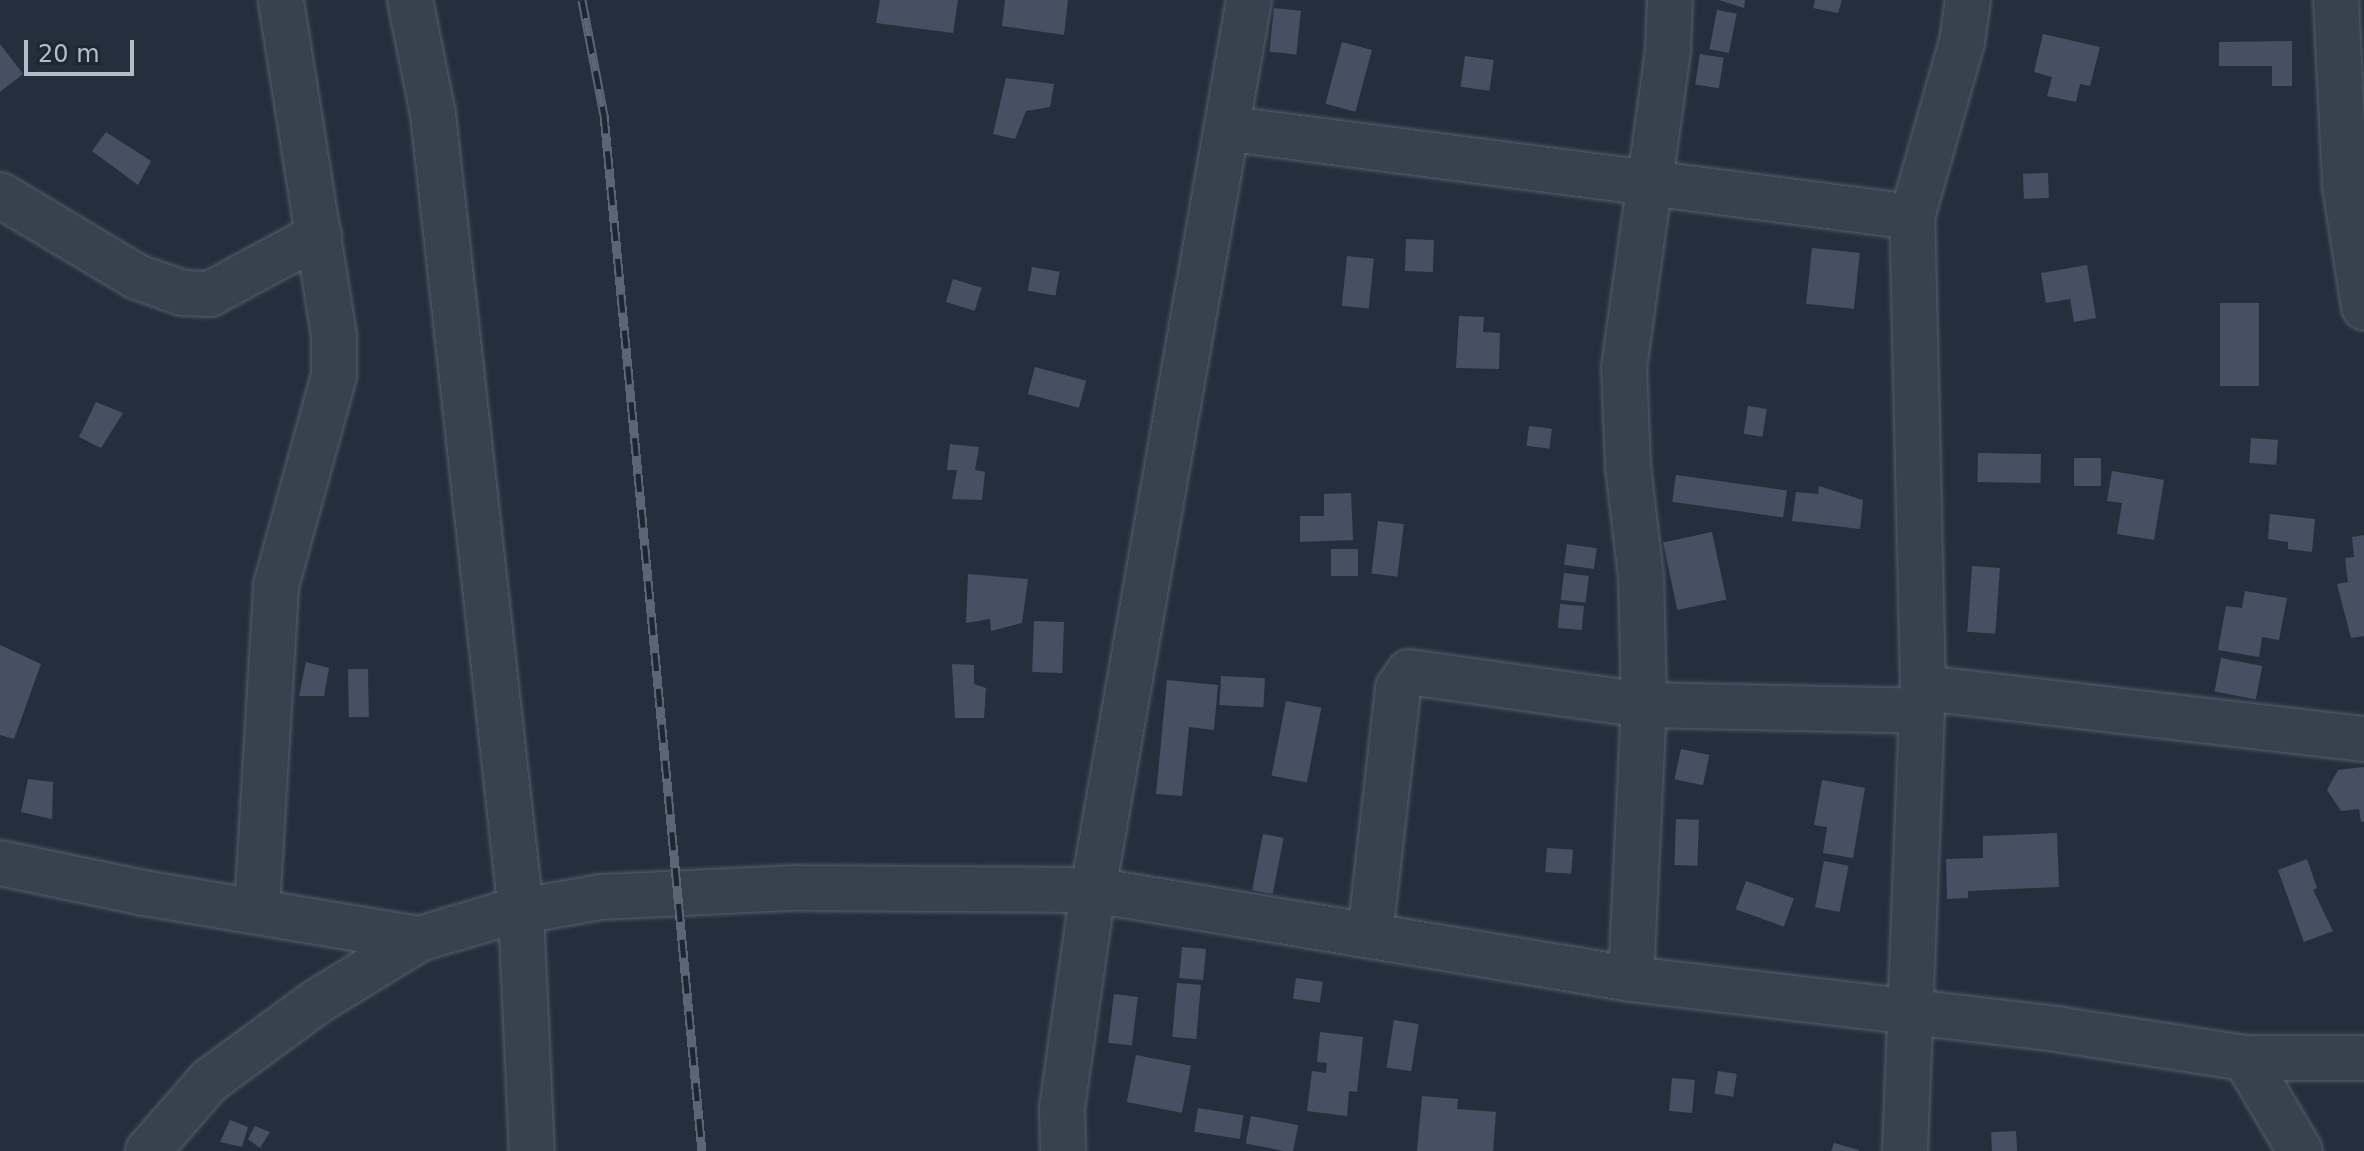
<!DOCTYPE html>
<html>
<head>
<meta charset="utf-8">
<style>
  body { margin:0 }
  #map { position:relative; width:2364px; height:1151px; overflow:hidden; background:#242f3e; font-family:"DejaVu Sans",sans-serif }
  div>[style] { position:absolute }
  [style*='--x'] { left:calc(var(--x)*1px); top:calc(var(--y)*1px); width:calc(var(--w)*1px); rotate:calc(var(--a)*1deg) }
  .building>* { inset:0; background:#455162; transform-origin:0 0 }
  .roads { filter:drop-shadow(0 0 2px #565f6c) drop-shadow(0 0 2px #565f6c) }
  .minor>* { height:44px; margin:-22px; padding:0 22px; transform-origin:22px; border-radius:22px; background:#38414e }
  .rail>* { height:9px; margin-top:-4.5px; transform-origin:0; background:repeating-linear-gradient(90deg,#1d2633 0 18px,#5a6575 0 36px); box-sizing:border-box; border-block:2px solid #5a6575 }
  span { translate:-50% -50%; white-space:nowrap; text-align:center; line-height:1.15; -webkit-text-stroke:8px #1d2633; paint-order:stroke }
  .scale { position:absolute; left:24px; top:40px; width:110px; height:36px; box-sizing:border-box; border:4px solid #b4bcc9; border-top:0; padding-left:10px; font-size:24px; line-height:28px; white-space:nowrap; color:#b4bcc9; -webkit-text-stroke:6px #1d2633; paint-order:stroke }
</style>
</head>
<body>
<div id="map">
  <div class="building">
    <i style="clip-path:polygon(880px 0,958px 0,953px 33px,876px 23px)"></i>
    <i style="clip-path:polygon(1005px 0,1068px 0,1064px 35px,1002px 26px)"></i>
    <i style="clip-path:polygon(1719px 0,1745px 0,1744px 8px)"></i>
    <i style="clip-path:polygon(1815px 0,1842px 0,1838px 13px,1813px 8px)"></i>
    <i style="left:1274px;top:8px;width:27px;height:44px;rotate:6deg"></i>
    <i style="left:1717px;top:10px;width:20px;height:40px;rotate:11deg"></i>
    <i style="clip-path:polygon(2043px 34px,2100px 47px,2090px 86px,2080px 84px,2076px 102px,2047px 96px,2052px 77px,2034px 72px)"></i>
    <i style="clip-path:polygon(2292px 41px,2292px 86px,2272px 86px,2272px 66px,2219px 66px,2219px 42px)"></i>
    <i style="left:1342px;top:42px;width:31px;height:64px;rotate:15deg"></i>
    <i style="clip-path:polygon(0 44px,23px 74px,0 92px)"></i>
    <i style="left:1700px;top:54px;width:24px;height:31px;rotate:9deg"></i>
    <i style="left:1465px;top:56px;width:29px;height:31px;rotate:8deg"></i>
    <i style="clip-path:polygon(1006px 78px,1054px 84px,1050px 107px,1026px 111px,1015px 139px,993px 134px)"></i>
    <i style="clip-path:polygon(106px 132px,151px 161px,138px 185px,92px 151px)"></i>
    <i style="left:2048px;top:173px;width:25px;height:25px;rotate:88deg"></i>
    <i style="left:1406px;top:239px;width:28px;height:32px;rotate:2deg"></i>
    <i style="left:1812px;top:248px;width:48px;height:56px;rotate:6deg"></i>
    <i style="left:1347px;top:256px;width:27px;height:50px;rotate:6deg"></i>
    <i style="clip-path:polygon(2087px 265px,2096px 318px,2074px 322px,2070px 299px,2046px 303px,2041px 273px)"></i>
    <i style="left:1032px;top:267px;width:28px;height:24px;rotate:10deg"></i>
    <i style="left:953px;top:279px;width:30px;height:24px;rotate:17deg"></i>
    <i style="left:2220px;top:303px;width:39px;height:83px"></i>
    <i style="clip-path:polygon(1459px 316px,1484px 317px,1483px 332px,1500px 333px,1499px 369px,1456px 368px)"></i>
    <i style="left:1035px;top:367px;width:53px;height:28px;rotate:15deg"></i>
    <i style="clip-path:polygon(96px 402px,123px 413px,101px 448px,79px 437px)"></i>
    <i style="left:1748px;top:406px;width:19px;height:28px;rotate:9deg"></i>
    <i style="left:1529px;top:426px;width:23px;height:20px;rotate:7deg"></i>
    <i style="left:2251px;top:438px;width:27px;height:25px;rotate:4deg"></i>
    <i style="clip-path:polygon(950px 444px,979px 447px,975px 470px,985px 472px,982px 500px,952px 499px,957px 470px,947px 470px)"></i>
    <i style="left:1978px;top:453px;width:63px;height:29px;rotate:1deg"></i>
    <i style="left:2074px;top:458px;width:27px;height:28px"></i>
    <i style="clip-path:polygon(2112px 471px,2164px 480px,2154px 540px,2117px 534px,2122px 503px,2107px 501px)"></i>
    <i style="left:1676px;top:475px;width:112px;height:27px;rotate:8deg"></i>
    <i style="clip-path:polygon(1819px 486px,1863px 500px,1860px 529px,1792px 521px,1796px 492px,1818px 494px)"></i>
    <i style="clip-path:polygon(1351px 493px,1353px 540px,1300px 542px,1300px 516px,1324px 516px,1324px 494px)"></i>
    <i style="clip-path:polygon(2270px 514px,2315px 519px,2312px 552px,2288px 549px,2288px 542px,2268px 539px)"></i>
    <i style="left:1378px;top:521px;width:26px;height:53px;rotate:7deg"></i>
    <i style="left:1712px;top:532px;width:69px;height:50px;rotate:78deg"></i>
    <i style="clip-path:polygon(2364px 535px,2364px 636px,2351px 638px,2337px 584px,2348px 582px,2345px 558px,2354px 557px,2352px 537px)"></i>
    <i style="left:1567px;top:544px;width:30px;height:21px;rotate:8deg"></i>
    <i style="left:1331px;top:549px;width:27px;height:27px"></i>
    <i style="left:1972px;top:566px;width:28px;height:66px;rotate:4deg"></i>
    <i style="left:1564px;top:573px;width:25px;height:27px;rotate:7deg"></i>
    <i style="clip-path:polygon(968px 574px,1028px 579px,1022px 623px,991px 631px,990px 619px,966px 623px)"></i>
    <i style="clip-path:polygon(2245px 591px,2287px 598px,2279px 640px,2262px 637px,2259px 657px,2218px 650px,2226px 606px,2242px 608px)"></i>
    <i style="left:1560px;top:604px;width:24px;height:24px;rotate:5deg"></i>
    <i style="left:1034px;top:621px;width:30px;height:51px;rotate:2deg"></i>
    <i style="clip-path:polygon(0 645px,41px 664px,14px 739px,0 735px)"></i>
    <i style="left:2221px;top:658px;width:42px;height:34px;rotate:11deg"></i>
    <i style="clip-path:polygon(306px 662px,329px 668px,324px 696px,299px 696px)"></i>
    <i style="clip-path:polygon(952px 664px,974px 665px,974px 684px,986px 688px,984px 718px,955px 718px)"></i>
    <i style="left:368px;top:669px;width:48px;height:20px;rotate:89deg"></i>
    <i style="left:1221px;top:676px;width:44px;height:29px;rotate:3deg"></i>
    <i style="clip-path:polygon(1167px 680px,1218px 685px,1214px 730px,1189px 727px,1182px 796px,1156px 794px)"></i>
    <i style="left:1286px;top:701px;width:36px;height:76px;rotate:11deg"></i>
    <i style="left:1681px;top:749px;width:29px;height:31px;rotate:12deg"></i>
    <i style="clip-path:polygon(2364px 767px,2364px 821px,2361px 822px,2359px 809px,2341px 811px,2327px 790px,2338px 770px)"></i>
    <i style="clip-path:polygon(28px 779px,53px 782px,52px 819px,21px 812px)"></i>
    <i style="clip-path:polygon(1822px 780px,1865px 788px,1853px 858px,1823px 853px,1827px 827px,1814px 825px)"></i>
    <i style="left:1676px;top:819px;width:23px;height:46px;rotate:2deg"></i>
    <i style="clip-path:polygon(2057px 833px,2059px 887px,1968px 891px,1968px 898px,1947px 899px,1946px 859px,1983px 858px,1983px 836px)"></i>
    <i style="left:1263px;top:834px;width:21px;height:57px;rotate:11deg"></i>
    <i style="left:1547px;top:848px;width:26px;height:24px;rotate:4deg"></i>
    <i style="clip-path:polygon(2307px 859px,2317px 888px,2313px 890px,2333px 931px,2304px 942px,2278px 870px)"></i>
    <i style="left:1824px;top:861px;width:25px;height:47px;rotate:11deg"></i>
    <i style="left:1746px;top:881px;width:51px;height:30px;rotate:20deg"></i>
    <i style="left:1182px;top:947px;width:24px;height:31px;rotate:5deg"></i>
    <i style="left:1296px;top:978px;width:27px;height:21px;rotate:8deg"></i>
    <i style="left:1177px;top:983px;width:24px;height:54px;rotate:5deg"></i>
    <i style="left:1114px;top:994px;width:24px;height:49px;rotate:7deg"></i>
    <i style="left:1394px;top:1020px;width:25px;height:48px;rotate:9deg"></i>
    <i style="clip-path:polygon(1320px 1032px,1363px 1037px,1357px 1092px,1349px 1091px,1347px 1116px,1307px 1111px,1312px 1071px,1326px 1073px,1327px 1063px,1317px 1062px)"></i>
    <i style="left:1136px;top:1055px;width:56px;height:48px;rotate:11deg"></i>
    <i style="left:1718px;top:1071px;width:19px;height:23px;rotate:9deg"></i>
    <i style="left:1672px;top:1078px;width:23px;height:33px;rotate:5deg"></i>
    <i style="clip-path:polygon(1422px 1096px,1458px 1099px,1457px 1109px,1496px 1112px,1493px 1151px,1417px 1151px)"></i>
    <i style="left:1198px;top:1108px;width:46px;height:24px;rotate:9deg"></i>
    <i style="left:1251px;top:1116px;width:48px;height:28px;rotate:11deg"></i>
    <i style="clip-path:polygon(230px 1120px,248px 1127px,242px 1147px,220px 1142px)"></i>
    <i style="clip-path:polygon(255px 1126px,270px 1132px,260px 1148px,248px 1139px)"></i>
    <i style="left:2016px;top:1131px;width:20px;height:25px;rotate:87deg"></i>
    <i style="clip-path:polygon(1834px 1143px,1859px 1150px,1859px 1151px,1831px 1151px)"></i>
  </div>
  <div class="roads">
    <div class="minor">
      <i style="--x:410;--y:0;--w:116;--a:78.6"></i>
      <i style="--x:433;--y:114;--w:804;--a:83.71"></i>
      <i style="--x:521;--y:913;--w:238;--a:87.4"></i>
      <i style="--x:2336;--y:0;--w:186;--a:87.2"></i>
      <i style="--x:2345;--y:186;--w:123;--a:81.1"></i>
      <i style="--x:1231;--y:129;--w:687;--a:7.36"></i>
      <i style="--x:0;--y:195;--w:160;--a:30.9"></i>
      <i style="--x:137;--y:277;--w:49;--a:19.2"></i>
      <i style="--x:183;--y:293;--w:27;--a:2"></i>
      <i style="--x:210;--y:294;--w:124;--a:-28.4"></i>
      <i style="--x:1923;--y:688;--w:444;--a:6.6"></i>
      <i style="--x:0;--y:863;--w:147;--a:11.8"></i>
      <i style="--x:144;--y:893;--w:279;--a:9.5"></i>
      <i style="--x:257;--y:908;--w:323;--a:-86.6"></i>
      <i style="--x:276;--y:586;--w:219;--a:-74.6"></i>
      <i style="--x:334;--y:375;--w:39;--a:-90"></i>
      <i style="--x:334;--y:336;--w:340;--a:-99"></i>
      <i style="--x:1370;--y:935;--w:249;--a:-83.5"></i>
      <i style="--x:1398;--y:688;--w:19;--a:-55"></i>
      <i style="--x:1409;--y:672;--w:237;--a:8"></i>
      <i style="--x:1644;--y:705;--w:278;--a:1.2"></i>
      <i style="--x:1631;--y:979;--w:274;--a:-87.3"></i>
      <i style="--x:1644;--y:705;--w:128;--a:-91.3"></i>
      <i style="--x:1641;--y:577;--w:112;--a:-96.7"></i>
      <i style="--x:1628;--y:466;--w:98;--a:-92.3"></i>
      <i style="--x:1624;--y:368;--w:322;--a:-82.1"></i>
      <i style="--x:1668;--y:49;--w:49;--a:-87.7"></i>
      <i style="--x:2245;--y:1058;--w:108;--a:59.4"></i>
      <i style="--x:148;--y:1151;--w:93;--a:-48.9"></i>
      <i style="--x:209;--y:1081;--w:135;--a:-36.3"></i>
      <i style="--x:318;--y:1001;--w:119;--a:-31.5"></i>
      <i style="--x:419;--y:939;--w:84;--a:-16.5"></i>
      <i style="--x:500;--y:915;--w:103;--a:-10.1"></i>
      <i style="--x:601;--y:897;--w:194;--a:-2.7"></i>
      <i style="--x:795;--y:888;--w:298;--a:0.4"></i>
      <i style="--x:1093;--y:890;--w:545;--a:9.39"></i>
      <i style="--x:1631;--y:979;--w:434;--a:6.7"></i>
      <i style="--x:2062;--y:1030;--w:185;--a:8.7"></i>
      <i style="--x:2245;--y:1058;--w:119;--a:0"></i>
      <i style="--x:1063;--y:1151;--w:43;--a:-91.3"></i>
      <i style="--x:1062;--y:1108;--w:220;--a:-81.9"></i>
      <i style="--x:1093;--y:890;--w:904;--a:-80.06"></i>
      <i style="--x:1905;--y:1151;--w:463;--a:-87.8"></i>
      <i style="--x:1923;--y:688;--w:471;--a:-91.3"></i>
      <i style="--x:1912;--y:217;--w:182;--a:-74.1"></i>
      <i style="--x:1962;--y:42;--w:42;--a:-81.9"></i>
    </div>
  </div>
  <div class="rail">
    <i style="--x:582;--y:0;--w:117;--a:79.2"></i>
    <i style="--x:604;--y:115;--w:1041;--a:84.6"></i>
  </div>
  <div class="scale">20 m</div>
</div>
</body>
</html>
